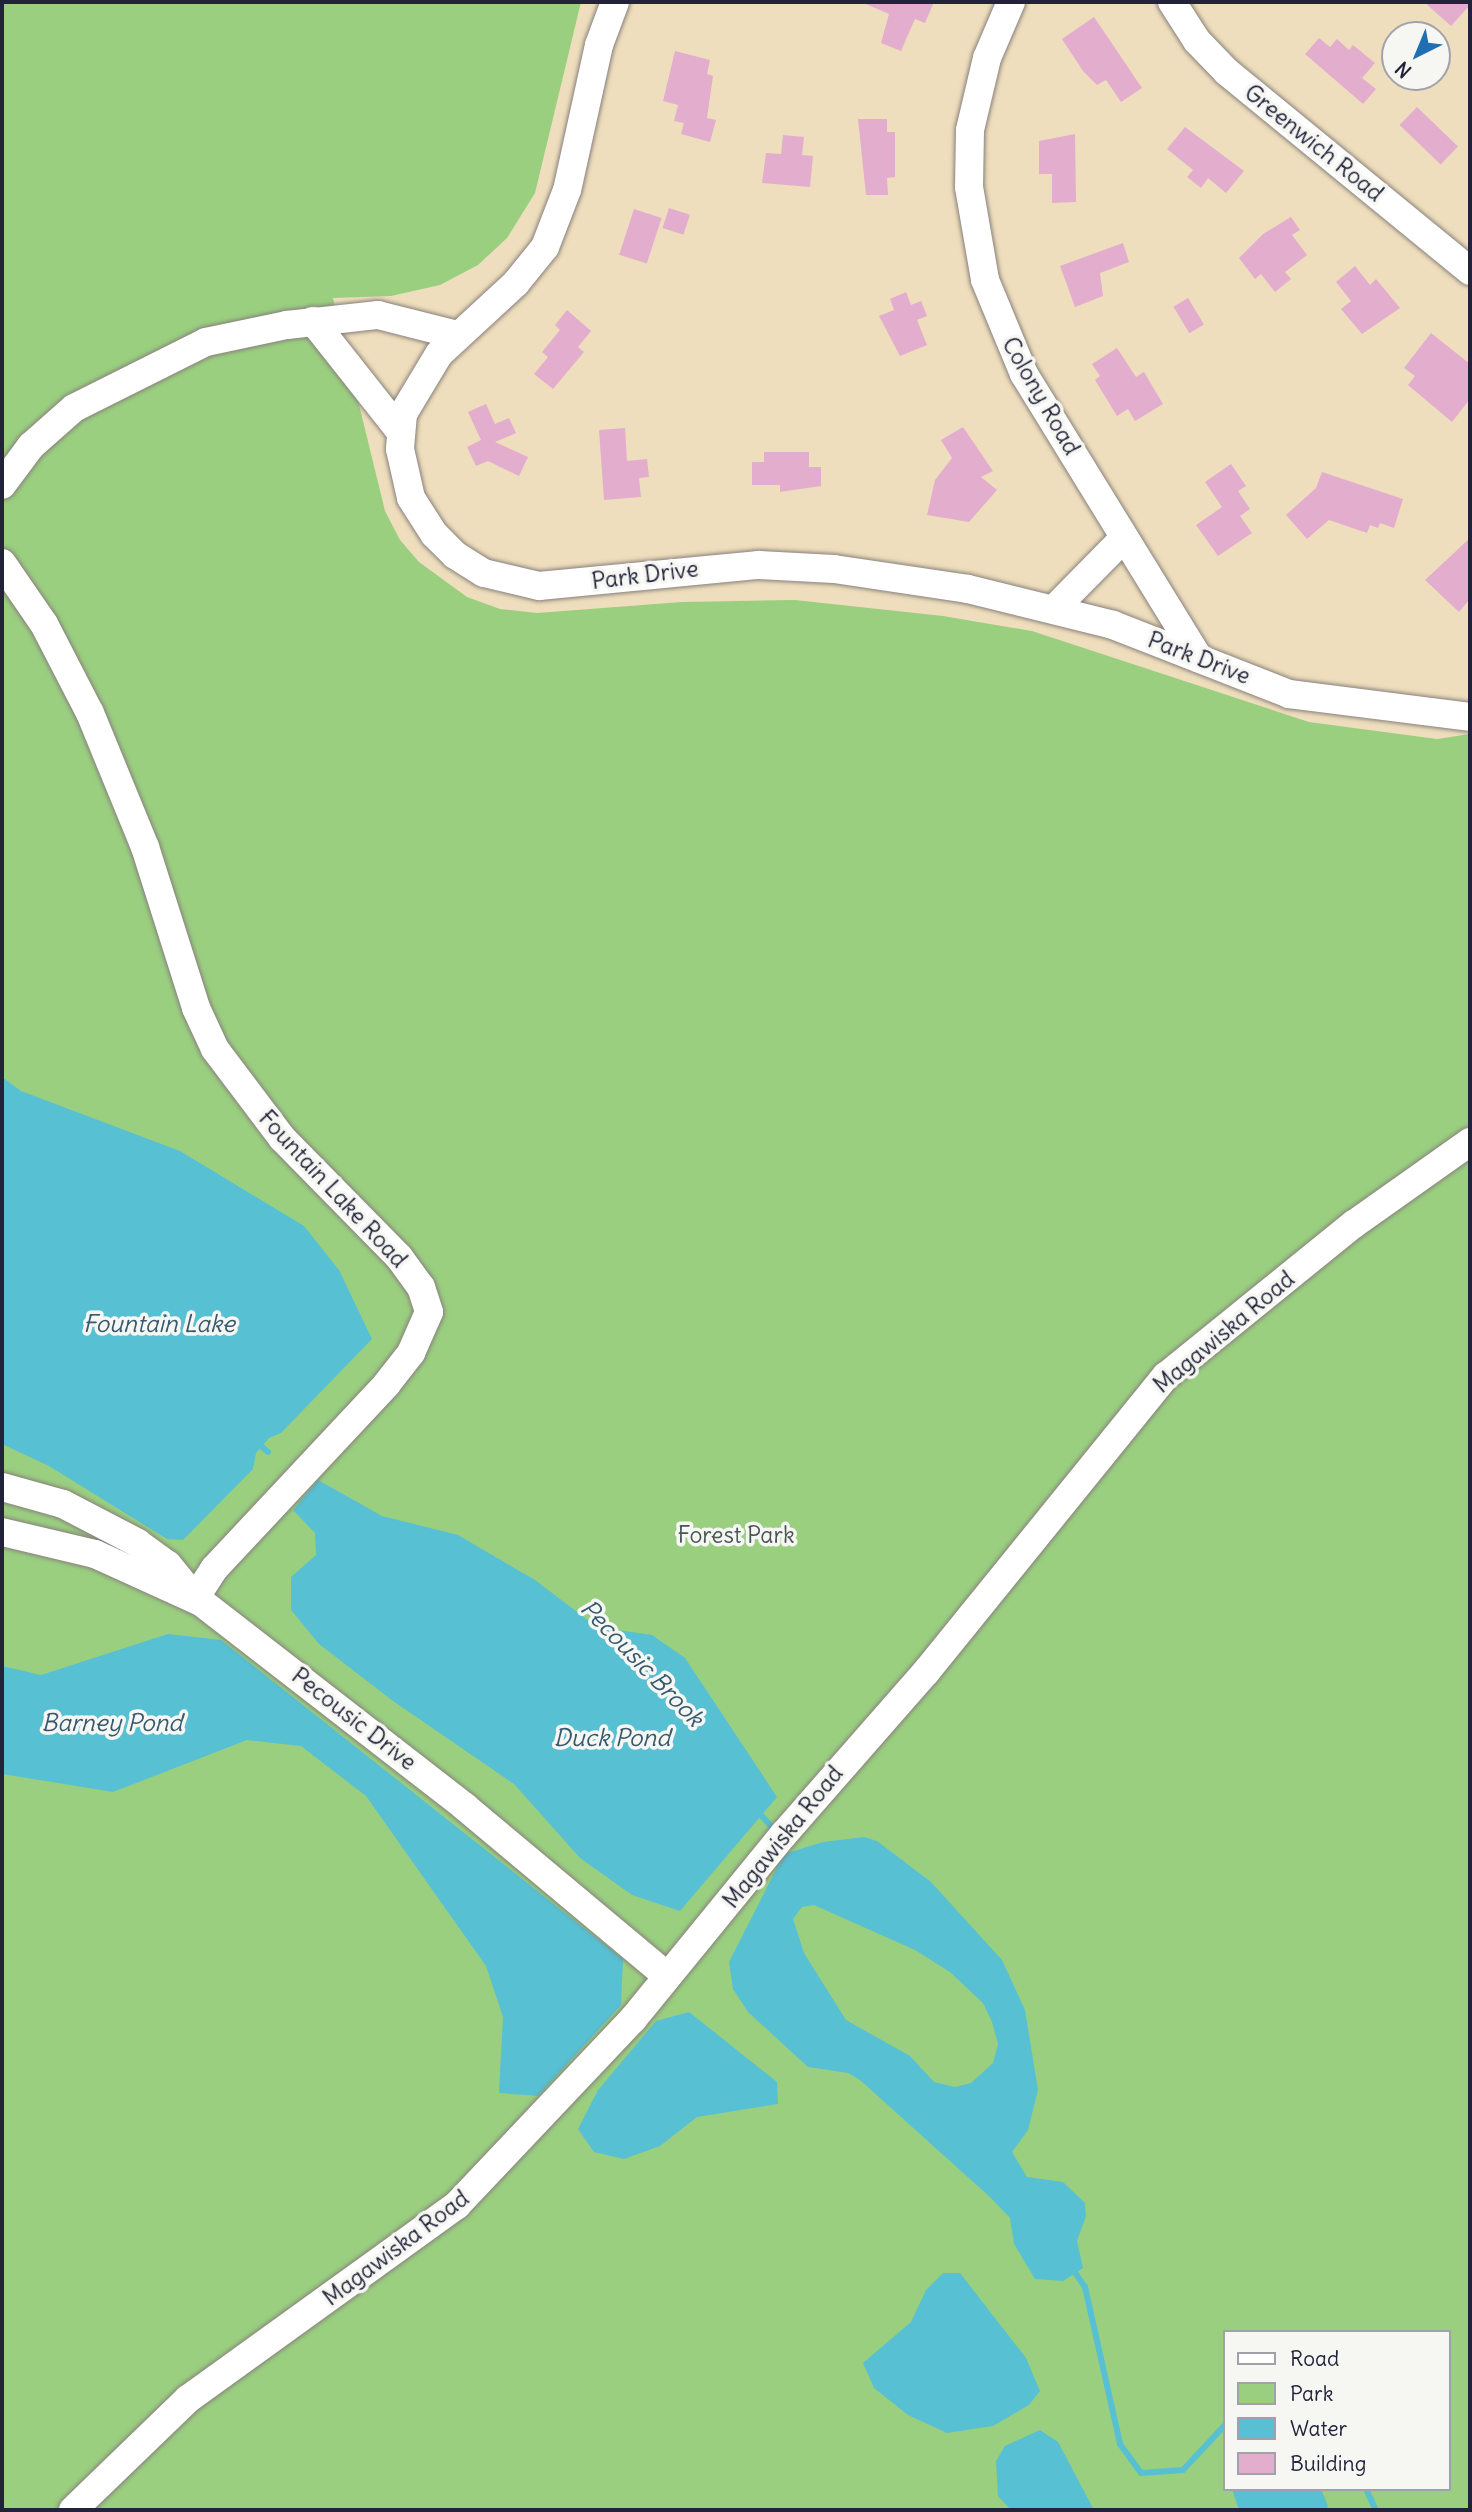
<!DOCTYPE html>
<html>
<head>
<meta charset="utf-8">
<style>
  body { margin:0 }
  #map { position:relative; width:1472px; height:2512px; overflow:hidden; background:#efdebd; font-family:Delius,sans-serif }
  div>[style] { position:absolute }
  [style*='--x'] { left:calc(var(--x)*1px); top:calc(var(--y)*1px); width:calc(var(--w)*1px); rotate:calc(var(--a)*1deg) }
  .green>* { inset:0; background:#9acf80 }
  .water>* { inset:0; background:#57c0d3 }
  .stream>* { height:6px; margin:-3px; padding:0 3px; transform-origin:3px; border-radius:3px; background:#57c0d3 }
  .building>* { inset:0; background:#e3adce; transform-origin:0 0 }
  .roads { filter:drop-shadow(0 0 2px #88807c) drop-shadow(0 0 2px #88807c) }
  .minor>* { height:28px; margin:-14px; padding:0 14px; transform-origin:14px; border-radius:14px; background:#fff }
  span { translate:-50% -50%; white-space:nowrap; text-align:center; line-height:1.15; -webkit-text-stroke:7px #f6f6f2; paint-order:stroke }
  .street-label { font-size:23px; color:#22223b }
  .park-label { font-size:23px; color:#465650 }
  .water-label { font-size:24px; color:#355970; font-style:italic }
  .frame { position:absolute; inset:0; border:4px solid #22223b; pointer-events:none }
  .legend { position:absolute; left:1223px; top:2330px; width:228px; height:161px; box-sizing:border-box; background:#f6f6f2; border:2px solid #a1a1a9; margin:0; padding:9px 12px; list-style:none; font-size:21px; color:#22223b }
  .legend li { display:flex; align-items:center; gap:14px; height:35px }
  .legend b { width:35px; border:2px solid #a1a1a9 }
  .north { position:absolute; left:1381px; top:21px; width:70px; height:70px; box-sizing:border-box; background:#f6f6f2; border:2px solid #a1a1a9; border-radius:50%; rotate:223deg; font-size:19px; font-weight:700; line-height:28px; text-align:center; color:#22223b }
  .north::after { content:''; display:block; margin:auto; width:24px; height:32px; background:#1f6fb2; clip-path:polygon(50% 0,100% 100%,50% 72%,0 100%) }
</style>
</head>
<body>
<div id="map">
  <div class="green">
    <i style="clip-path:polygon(evenodd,2px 2px,581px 2px,535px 193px,507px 238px,478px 265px,440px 285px,391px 296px,333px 298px,385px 511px,400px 540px,419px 562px,467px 597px,500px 609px,537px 613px,682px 602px,795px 600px,943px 616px,1032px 631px,1309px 722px,1437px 739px,1470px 734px,1470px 2510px,2px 2510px,2px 2px,1225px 2332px,1449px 2332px,1449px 2489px,1225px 2489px,1225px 2332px)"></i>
  </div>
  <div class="water">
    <i style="clip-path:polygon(2px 1077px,21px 1091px,180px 1151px,304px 1226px,339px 1270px,372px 1339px,281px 1433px,269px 1438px,256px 1453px,253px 1469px,183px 1540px,167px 1539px,49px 1466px,2px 1444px)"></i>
    <i style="clip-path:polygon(318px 1480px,382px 1516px,458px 1535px,535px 1580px,597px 1627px,652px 1635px,685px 1658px,777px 1797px,680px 1911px,632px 1895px,580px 1858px,514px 1784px,393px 1701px,319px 1644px,291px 1610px,291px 1577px,316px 1555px,315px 1533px,293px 1510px)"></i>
    <i style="clip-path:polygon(168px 1634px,221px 1640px,623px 1959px,621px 2005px,538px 2096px,499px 2093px,503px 2017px,486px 1966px,366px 1796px,301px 1746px,247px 1740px,113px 1792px,2px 1774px,2px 1666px,41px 1675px)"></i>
    <i style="clip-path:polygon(evenodd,864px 1837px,877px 1841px,931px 1882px,1002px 1960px,1025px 2010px,1038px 2090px,1028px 2130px,1012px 2152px,1027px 2177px,1063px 2182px,1085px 2203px,1086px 2216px,1077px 2241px,1083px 2268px,1063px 2281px,1035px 2279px,1014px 2244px,1010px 2218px,991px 2198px,860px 2080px,848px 2073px,808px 2067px,748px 2012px,733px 1989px,729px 1962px,784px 1854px,823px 1842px,864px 1837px,814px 1905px,915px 1950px,950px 1972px,983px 2003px,992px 2022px,998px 2044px,993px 2063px,971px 2083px,955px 2087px,934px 2082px,910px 2056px,846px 2020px,804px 1953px,793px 1919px,802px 1907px,814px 1905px)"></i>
    <i style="clip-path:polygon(689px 2012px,777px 2082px,778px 2104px,697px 2117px,660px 2146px,624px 2159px,594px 2152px,578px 2129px,598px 2090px,656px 2021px)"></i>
    <i style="clip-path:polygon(943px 2273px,960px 2273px,1026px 2358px,1040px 2391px,1029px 2405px,993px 2426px,947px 2433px,908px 2415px,874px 2388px,863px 2363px,911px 2322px,926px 2290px)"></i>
    <i style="clip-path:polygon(1040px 2430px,1058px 2442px,1094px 2510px,1011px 2510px,998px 2496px,996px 2461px,1005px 2446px)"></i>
    <i style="clip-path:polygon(1232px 2489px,1321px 2489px,1328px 2506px,1326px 2510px,1239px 2510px)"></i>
  </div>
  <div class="stream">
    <i style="--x:255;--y:1441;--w:17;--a:40"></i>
    <i style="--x:758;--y:1812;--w:18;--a:47"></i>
    <i style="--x:1071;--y:2267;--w:24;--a:55"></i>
    <i style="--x:1085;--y:2287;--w:161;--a:77.4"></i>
    <i style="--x:1120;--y:2444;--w:36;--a:54"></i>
    <i style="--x:1141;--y:2473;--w:42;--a:-4.1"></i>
    <i style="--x:1183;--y:2470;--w:62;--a:-47"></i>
    <i style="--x:1366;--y:2489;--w:23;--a:65"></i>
  </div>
  <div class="building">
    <i style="clip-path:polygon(861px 2px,934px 2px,925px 23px,915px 19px,901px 51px,881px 43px,889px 14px)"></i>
    <i style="clip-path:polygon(1424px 2px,1470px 2px,1470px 5px,1451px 26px)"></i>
    <i style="clip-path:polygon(1094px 17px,1142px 88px,1121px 102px,1106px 80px,1097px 85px,1083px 71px,1062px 39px)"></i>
    <i style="clip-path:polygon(1319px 38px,1330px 47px,1337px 39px,1349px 50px,1353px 45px,1375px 63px,1362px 78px,1376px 89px,1363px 104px,1305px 54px)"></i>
    <i style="clip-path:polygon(675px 51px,710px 60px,707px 74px,713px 76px,707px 118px,716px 120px,710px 142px,681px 134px,684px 123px,674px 121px,678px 105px,663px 101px)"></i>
    <i style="left:1417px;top:107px;width:57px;height:25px;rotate:44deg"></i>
    <i style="clip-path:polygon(858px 119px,887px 119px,887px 132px,895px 132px,895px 177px,887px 178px,888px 195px,866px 195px)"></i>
    <i style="clip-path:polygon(1185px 127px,1244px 171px,1226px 193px,1208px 178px,1201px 188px,1187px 177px,1193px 170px,1167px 149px)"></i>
    <i style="clip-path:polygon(1075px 134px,1076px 202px,1052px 203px,1052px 174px,1039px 174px,1039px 141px)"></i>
    <i style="clip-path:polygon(783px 135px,804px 137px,802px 155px,813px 156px,810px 187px,762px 183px,766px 153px,781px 154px)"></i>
    <i style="left:669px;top:208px;width:22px;height:21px;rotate:18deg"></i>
    <i style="left:634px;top:209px;width:29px;height:48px;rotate:18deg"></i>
    <i style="clip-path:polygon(1291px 217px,1300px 230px,1292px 235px,1307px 255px,1285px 272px,1291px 279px,1275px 292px,1261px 274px,1255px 279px,1239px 258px,1263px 234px)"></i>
    <i style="clip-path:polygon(1123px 243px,1129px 262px,1100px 273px,1103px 296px,1075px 307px,1060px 266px)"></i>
    <i style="clip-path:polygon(1355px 266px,1370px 285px,1376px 279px,1400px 308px,1362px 334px,1341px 309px,1351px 301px,1336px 282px)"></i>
    <i style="clip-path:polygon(906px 292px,911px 305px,921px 301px,927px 316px,917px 320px,927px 345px,900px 356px,879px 316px,894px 310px,890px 299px)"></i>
    <i style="left:1188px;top:298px;width:31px;height:17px;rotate:59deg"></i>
    <i style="clip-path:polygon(567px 310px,591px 331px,578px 347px,584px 352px,553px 389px,534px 374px,548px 357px,542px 352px,560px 330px,555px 325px)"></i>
    <i style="clip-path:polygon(1431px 333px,1470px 364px,1470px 399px,1452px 422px,1408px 385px,1415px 376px,1404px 368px)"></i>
    <i style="clip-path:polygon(1117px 348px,1136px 377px,1144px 372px,1163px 404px,1135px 421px,1128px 409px,1117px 416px,1095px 380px,1100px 376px,1092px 364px)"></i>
    <i style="clip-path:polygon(486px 404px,495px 424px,509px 418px,516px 433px,495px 442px,528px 457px,519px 476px,488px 461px,476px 466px,467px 447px,481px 440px,468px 412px)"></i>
    <i style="clip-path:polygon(963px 427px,993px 471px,981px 477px,997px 490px,969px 522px,927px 515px,935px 480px,952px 458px,941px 440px)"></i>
    <i style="clip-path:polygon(625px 428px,627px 461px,647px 459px,649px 477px,639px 478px,641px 497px,604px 500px,599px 430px)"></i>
    <i style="clip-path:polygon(764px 452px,809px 452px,809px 467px,821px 467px,821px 486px,780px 492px,780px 485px,752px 485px,752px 462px,764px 462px)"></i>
    <i style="clip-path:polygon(1231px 464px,1246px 486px,1238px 491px,1250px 509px,1240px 516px,1252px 533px,1218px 556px,1196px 525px,1222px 507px,1205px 482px)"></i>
    <i style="clip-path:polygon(1322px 472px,1403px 499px,1394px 528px,1380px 523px,1378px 528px,1370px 525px,1367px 533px,1329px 520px,1307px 539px,1286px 515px,1316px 488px)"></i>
    <i style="clip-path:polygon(1470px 538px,1470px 599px,1459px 612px,1425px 580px)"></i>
  </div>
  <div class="roads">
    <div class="minor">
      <i style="--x:615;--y:2;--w:46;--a:110.4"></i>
      <i style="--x:599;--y:45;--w:148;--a:102.4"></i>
      <i style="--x:567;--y:190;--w:61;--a:111.1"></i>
      <i style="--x:545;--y:247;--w:46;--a:128.9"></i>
      <i style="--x:516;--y:283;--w:105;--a:137.3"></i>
      <i style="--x:439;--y:354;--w:70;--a:121"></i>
      <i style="--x:403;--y:414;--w:35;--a:95"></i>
      <i style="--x:400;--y:449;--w:50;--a:77.3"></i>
      <i style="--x:411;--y:498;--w:43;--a:57.4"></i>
      <i style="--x:434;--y:534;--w:30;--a:45"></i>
      <i style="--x:455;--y:555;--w:34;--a:32"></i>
      <i style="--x:484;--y:573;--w:57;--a:13.3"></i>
      <i style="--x:539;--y:586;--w:221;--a:-5.5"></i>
      <i style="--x:759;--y:565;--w:75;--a:3.1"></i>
      <i style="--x:834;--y:569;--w:135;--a:8.5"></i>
      <i style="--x:968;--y:589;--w:149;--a:13.9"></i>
      <i style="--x:1113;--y:625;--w:189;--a:21.4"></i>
      <i style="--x:1289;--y:694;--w:182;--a:7.2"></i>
      <i style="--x:1011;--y:2;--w:61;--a:113.2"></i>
      <i style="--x:987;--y:58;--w:74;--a:103.3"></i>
      <i style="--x:970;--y:130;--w:57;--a:91"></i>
      <i style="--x:969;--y:187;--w:94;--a:80.2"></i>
      <i style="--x:985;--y:280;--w:102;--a:67.5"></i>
      <i style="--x:1024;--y:374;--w:334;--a:58.4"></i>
      <i style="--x:1172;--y:2;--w:46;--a:57.3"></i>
      <i style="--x:1197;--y:41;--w:43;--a:45.9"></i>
      <i style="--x:1227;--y:72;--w:314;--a:39.3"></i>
      <i style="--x:313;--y:321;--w:140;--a:51.7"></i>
      <i style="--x:2;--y:485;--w:49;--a:-53.4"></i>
      <i style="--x:31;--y:446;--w:57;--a:-41.5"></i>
      <i style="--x:74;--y:408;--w:148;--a:-26.6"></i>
      <i style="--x:206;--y:342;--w:83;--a:-11.9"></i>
      <i style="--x:287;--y:325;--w:92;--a:-6.3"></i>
      <i style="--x:378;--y:315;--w:81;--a:14.2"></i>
      <i style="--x:2;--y:563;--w:74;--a:55.5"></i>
      <i style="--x:44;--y:624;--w:100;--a:62.7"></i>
      <i style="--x:90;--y:713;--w:145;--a:67.7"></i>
      <i style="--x:145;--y:847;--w:169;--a:72.4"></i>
      <i style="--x:196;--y:1008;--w:45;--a:65.1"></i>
      <i style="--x:215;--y:1049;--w:111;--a:53"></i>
      <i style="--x:282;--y:1138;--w:167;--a:45.5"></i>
      <i style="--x:399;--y:1257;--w:37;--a:54"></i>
      <i style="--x:421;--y:1287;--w:26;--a:72"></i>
      <i style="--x:429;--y:1312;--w:45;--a:113.7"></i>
      <i style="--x:411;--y:1353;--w:39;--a:128"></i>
      <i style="--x:387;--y:1384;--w:253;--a:133.1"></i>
      <i style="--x:214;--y:1569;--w:35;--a:123"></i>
      <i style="--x:195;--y:1598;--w:43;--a:-129.3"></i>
      <i style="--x:168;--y:1565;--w:37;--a:-144"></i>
      <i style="--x:138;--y:1543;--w:85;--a:-152.5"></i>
      <i style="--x:63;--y:1504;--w:63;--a:-164.4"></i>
      <i style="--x:1055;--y:608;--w:97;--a:-45.4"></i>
      <i style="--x:2;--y:1532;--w:96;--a:13.3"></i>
      <i style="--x:95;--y:1554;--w:116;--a:24.4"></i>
      <i style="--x:201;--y:1602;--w:334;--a:37.8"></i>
      <i style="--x:465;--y:1807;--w:263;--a:39.9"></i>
      <i style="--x:73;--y:2510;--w:160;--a:-44"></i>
      <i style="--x:188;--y:2399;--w:332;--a:-35.8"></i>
      <i style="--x:457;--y:2205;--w:256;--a:-46.6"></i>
      <i style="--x:633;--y:2019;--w:239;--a:-50.8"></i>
      <i style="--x:784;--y:1834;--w:215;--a:-48.8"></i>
      <i style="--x:926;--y:1672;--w:381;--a:-51"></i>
      <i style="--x:1166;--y:1376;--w:242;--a:-39"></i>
      <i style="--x:1354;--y:1224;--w:142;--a:-35.3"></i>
    </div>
  </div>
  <div class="street-label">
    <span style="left:1314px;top:143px;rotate:39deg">Greenwich Road</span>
    <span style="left:1041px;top:396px;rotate:60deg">Colony Road</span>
    <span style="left:645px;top:575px;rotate:-7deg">Park Drive</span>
    <span style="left:1199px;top:658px;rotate:21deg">Park Drive</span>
    <span style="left:333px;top:1189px;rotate:47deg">Fountain Lake Road</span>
    <span style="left:1224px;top:1332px;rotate:-40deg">Magawiska Road</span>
    <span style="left:354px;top:1719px;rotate:38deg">Pecousic Drive</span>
    <span style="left:783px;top:1837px;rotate:-51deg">Magawiska Road</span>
    <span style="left:396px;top:2248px;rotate:-37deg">Magawiska Road</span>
  </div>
  <div class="park-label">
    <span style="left:736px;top:1535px">Forest Park</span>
  </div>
  <div class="water-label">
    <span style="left:159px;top:1324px">Fountain Lake</span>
    <span style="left:642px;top:1663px;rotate:46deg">Pecousic Brook</span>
    <span style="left:112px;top:1723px">Barney Pond</span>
    <span style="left:612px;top:1738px">Duck Pond</span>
  </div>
  <div class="frame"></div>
  <ul class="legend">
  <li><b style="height:9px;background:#fff"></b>Road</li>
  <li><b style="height:19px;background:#9acf80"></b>Park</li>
  <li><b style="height:19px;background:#57c0d3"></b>Water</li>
  <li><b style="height:19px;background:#e3adce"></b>Building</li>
  </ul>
  <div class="north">N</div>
</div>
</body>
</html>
